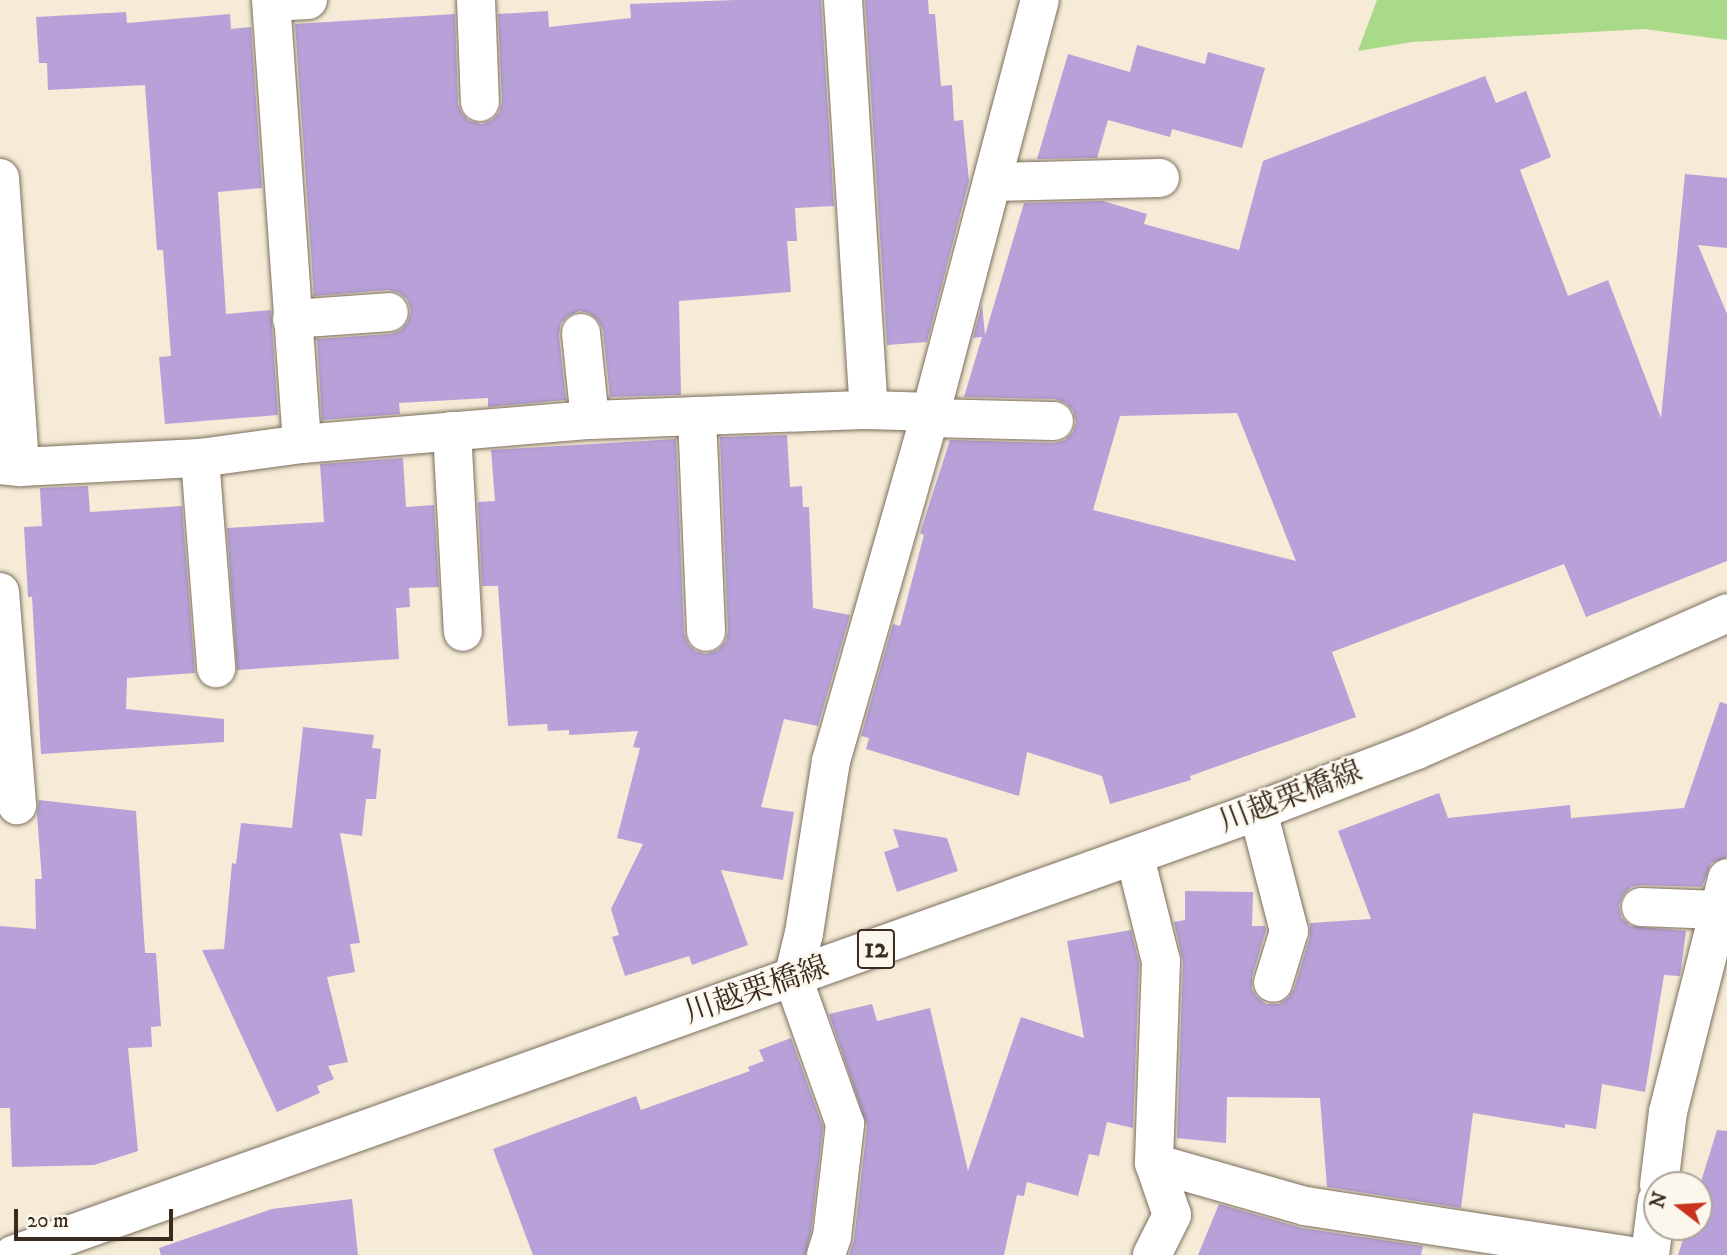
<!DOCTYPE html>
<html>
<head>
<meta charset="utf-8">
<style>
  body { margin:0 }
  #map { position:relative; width:1727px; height:1255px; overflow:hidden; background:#f5ebd6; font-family:"IM FELL DW Pica","Noto Serif JP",serif }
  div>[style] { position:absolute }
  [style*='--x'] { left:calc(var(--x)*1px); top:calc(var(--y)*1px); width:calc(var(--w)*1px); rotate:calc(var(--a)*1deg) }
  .green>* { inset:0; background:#a8da88 }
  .building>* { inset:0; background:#b7a1d8 }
  .roads { filter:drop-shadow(0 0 2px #7c6e5e) drop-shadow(0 0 2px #7c6e5e) }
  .minor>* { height:38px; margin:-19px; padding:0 19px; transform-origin:19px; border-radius:19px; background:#fff }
  .major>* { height:38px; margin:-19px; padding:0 19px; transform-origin:19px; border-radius:19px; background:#fff }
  span { translate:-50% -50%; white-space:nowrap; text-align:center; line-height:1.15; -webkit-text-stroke:5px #fbf7ec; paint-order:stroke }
  .shield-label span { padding:2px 5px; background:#fbf7ec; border:2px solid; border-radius:5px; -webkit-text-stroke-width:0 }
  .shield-label { font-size:28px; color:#3b2a1e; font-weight:700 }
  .street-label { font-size:30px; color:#3b2a1e }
  .north { position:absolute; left:1643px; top:1171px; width:70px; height:70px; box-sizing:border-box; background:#fbf7ec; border:2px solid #aea59a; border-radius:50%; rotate:287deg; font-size:19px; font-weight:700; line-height:28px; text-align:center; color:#3b2a1e }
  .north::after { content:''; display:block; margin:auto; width:24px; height:32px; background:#c8321e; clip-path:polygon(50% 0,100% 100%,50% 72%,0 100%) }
  .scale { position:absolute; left:14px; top:1209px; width:159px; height:32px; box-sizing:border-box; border:4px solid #3b2a1e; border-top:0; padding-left:9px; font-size:21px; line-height:24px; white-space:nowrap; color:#3b2a1e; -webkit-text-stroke:5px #fbf7ec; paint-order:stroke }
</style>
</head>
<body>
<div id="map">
  <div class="green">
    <i style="clip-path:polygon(1377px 0,1727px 0,1727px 40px,1644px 29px,1412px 42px,1358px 51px)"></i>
  </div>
  <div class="building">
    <i style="clip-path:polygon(735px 0,821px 0,834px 206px,795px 208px,797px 241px,787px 241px,791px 292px,679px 301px,681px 395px,610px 397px,603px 330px,598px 320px,589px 313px,579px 311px,568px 316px,561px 323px,559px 335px,566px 400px,488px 407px,488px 398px,399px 403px,400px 414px,322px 420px,317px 339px,391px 334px,401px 330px,408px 322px,411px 311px,407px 299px,399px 293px,388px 290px,314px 296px,295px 24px,455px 14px,458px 104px,462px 114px,469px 121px,482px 124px,492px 120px,499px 113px,502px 102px,498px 14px,548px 11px,549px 27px,631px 18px,630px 4px)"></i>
    <i style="clip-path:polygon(865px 0,928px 0,929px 14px,935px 14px,941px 86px,952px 85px,954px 121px,963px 120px,969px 181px,927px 342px,887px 345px)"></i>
    <i style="clip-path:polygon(126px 12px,127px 23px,230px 14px,231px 29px,251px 27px,262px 188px,218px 192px,226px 314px,271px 310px,278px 415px,165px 424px,159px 357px,171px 356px,163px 250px,157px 250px,145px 85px,48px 90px,47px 63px,39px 63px,36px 17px)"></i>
    <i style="clip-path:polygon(1137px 45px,1205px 64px,1208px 52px,1265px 68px,1242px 148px,1172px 129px,1170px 137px,1108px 120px,1097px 158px,1037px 159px,1068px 54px,1130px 72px)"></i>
    <i style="clip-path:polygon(evenodd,1485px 76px,1496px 103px,1526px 91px,1551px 157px,1520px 170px,1568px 296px,1608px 280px,1661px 418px,1685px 174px,1727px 178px,1727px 248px,1698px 245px,1727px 314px,1727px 561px,1586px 617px,1564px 564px,1332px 652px,1356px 717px,1190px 776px,1191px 780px,1110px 804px,1102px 776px,1027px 752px,1019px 796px,866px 749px,869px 738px,861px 736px,893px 624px,900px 626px,924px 535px,920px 533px,950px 440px,1054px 443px,1065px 440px,1073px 432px,1076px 422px,1073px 410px,1066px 403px,1055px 399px,964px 397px,982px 337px,973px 338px,982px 304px,985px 335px,1024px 203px,1103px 201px,1147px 214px,1144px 224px,1239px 250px,1263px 161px,1485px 76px,1237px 413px,1296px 561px,1093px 510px,1120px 416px,1237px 413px)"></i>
    <i style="clip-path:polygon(787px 435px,790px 487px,802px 486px,803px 507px,809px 507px,813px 608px,850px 615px,818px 726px,784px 719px,761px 807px,794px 812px,783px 880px,721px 870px,748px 945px,692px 965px,689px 956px,625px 976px,612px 937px,619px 935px,611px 909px,643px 844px,617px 838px,640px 748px,633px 747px,638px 731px,569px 735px,569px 730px,548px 731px,547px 724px,508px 726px,498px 586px,482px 586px,478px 502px,495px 501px,491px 450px,676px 439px,684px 633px,688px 644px,695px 651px,706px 654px,718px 650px,726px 641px,728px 631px,720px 437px)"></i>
    <i style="clip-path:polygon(403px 458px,406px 507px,434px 505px,439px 587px,409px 588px,410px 607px,396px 608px,399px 659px,237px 670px,227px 528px,324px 522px,320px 464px)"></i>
    <i style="clip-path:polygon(88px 486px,90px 512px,182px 506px,195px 673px,127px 678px,126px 709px,224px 719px,224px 742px,41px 754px,32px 597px,28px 597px,24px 527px,42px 526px,40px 488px)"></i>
    <i style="clip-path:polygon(1720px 702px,1727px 704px,1727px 857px,1711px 863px,1702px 887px,1641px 885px,1631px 887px,1623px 895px,1619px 905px,1621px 917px,1630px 926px,1686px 931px,1680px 976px,1664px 975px,1645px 1092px,1602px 1084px,1596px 1129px,1565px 1124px,1565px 1128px,1473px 1113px,1461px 1208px,1327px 1187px,1320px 1098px,1227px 1097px,1226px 1143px,1177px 1138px,1183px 962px,1174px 922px,1185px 920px,1185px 891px,1253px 892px,1252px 926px,1265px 926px,1266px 930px,1252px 977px,1252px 989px,1257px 997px,1266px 1004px,1279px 1004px,1288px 998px,1294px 989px,1310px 937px,1310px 923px,1371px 919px,1338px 831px,1439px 793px,1448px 818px,1570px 805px,1571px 818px,1684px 808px)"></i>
    <i style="clip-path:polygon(303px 727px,374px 735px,372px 748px,381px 749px,376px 799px,366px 799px,362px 836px,340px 833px,360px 943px,350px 944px,355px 972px,327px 977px,348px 1062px,328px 1066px,334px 1079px,317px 1086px,320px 1093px,277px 1112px,202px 950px,224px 949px,232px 863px,236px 864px,241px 823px,292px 828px)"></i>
    <i style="clip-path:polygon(39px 800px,136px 811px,145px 953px,156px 953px,161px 1026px,151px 1027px,152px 1047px,128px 1048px,138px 1151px,94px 1165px,12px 1167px,10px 1108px,0 1108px,0 926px,36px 929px,35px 879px,42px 879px,37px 815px)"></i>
    <i style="clip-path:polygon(893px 829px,947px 838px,958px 871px,897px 892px,884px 852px,899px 847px)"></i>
    <i style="clip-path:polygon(1131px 930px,1139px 963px,1133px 1128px,1107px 1122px,1099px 1156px,1089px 1154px,1078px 1196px,1027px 1182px,1024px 1196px,1017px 1195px,1004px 1255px,849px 1255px,854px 1240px,867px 1126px,829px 1014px,872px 1004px,877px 1021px,930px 1008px,968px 1171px,1021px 1017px,1084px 1038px,1067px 941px)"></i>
    <i style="clip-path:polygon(791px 1038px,823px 1127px,811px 1232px,805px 1255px,533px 1255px,493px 1149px,636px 1096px,641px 1110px,750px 1071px,748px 1067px,764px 1061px,759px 1050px)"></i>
    <i style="clip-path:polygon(1717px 1130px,1727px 1131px,1727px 1255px,1678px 1255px,1687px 1227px,1699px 1227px,1699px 1188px)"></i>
    <i style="clip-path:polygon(352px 1199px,358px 1255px,161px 1255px,159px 1248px,272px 1209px)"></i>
    <i style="clip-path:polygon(1219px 1204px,1302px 1228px,1423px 1246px,1421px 1255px,1198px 1255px)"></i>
  </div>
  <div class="roads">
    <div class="minor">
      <i style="--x:271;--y:0;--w:445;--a:86"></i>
      <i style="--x:476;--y:0;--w:102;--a:87.8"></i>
      <i style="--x:843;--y:0;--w:411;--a:86.4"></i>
      <i style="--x:272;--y:2;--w:36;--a:-3"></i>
      <i style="--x:0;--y:178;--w:290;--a:86"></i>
      <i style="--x:992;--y:182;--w:168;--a:-1.4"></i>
      <i style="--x:292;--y:319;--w:97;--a:-4.1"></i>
      <i style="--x:581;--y:333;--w:87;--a:84.1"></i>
      <i style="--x:697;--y:416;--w:216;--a:87.6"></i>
      <i style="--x:929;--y:418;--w:125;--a:1.4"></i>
      <i style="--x:452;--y:431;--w:201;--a:86.9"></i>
      <i style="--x:200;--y:458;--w:211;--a:85.6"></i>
      <i style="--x:0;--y:465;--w:20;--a:6"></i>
      <i style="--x:20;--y:467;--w:180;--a:-2.9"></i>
      <i style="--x:200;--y:458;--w:103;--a:-7.8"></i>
      <i style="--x:302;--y:444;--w:289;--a:-4.8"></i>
      <i style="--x:590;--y:420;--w:279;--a:-2.1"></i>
      <i style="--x:869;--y:410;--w:62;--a:1.8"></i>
      <i style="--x:0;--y:592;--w:214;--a:85.4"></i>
      <i style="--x:1258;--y:811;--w:124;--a:75.5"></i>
      <i style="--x:1289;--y:931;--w:54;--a:107.1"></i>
      <i style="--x:1135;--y:857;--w:107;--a:76"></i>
      <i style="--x:1161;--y:961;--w:202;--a:92"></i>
      <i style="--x:1154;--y:1163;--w:55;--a:70.9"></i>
      <i style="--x:1172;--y:1215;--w:45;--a:116.6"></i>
      <i style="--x:1641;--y:907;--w:78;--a:2.2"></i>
      <i style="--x:1154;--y:1163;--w:157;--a:15.9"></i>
      <i style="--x:1305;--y:1206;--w:326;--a:8.7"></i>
      <i style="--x:1659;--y:1185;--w:74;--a:-83"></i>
      <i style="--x:1668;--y:1112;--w:241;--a:-75.8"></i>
      <i style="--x:826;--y:1255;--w:19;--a:-72"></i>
      <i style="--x:832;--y:1237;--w:114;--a:-83.4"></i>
      <i style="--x:845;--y:1124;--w:155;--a:-109.6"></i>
      <i style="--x:793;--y:978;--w:46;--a:-76.3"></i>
      <i style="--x:804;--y:933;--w:174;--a:-81.1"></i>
      <i style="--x:831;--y:761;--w:363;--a:-74"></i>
      <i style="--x:931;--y:412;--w:426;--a:-75.2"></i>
      <i style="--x:1650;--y:1255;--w:55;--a:-82.7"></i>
    </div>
    <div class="major">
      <i style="--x:13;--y:1255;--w:1322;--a:-19.63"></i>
      <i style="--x:1258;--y:811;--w:170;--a:-21"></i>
      <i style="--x:1417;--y:750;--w:339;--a:-23.8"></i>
    </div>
  </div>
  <div class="shield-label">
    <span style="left:876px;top:949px">12</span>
  </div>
  <div class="street-label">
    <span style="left:1291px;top:798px;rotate:-21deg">川越栗橋線</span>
    <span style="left:757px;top:991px;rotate:-19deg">川越栗橋線</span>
  </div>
  <div class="north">N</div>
  <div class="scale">20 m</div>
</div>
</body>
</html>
